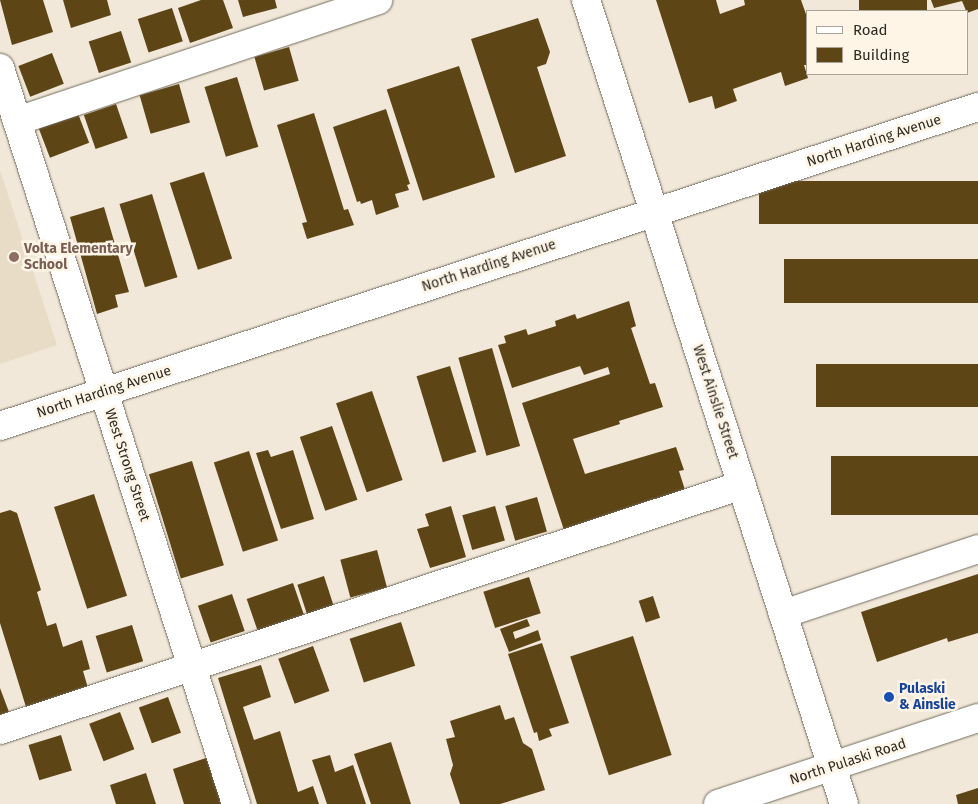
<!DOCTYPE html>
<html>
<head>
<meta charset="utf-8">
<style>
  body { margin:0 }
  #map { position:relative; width:978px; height:804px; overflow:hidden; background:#f1e8d9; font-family:"Fira Sans",sans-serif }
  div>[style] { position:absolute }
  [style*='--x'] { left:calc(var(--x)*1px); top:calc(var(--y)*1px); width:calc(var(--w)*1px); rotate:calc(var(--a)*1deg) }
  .built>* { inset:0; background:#e9dcc7 }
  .building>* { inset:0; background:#5e4516; transform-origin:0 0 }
  .roads { filter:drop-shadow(0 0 1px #736b5e) drop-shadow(0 0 1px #736b5e) }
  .minor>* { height:28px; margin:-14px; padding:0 14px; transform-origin:14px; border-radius:14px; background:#fff }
  .major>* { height:28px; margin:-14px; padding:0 14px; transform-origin:14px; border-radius:14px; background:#fff }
  .dots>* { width:14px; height:14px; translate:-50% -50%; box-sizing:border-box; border:2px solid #fef5e6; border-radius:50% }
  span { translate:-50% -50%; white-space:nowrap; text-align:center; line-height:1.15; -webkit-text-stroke:5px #fef5e6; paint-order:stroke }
  .street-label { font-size:14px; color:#2d2a24 }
  .education-label { font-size:14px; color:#785e54; font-weight:700 }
  .left { translate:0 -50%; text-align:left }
  .transit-label { font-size:14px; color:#164399; font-weight:700 }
  .legend { position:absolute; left:806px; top:10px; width:162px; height:65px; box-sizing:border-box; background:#fef5e6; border:1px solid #aaa498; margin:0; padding:6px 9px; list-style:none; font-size:15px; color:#2d2a24 }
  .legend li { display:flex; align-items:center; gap:10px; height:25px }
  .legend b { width:25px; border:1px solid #aaa498 }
</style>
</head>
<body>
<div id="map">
  <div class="built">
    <i style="clip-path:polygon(0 170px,57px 345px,0 364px)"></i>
  </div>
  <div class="building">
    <i style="clip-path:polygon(0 0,43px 0,53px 32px,12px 45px)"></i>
    <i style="clip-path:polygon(63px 0,107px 0,111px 15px,71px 28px)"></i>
    <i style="clip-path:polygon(201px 0,223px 0,233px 28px,190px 43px,178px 8px)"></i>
    <i style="clip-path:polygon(238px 0,275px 0,277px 8px,243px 17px)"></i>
    <i style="clip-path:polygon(656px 0,716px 0,720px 14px,745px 5px,744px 0,801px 0,807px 17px,807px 65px,804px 65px,808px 78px,785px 86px,781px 72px,733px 89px,737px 101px,715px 109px,712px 96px,689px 103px)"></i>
    <i style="left:859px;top:0;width:68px;height:12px"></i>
    <i style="clip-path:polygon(931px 0,978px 0,978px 9px,967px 13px,962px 1px,934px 8px)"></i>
    <i style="left:172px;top:8px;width:35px;height:36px;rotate:72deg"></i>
    <i style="clip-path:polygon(538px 18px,550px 52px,546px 64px,537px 67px,566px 156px,515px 173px,471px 39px)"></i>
    <i style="left:121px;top:31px;width:33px;height:34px;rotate:72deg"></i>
    <i style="left:289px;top:47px;width:35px;height:36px;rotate:74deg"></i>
    <i style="left:52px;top:53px;width:33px;height:36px;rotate:69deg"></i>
    <i style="left:459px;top:66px;width:117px;height:76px;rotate:72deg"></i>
    <i style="left:237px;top:77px;width:73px;height:34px;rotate:73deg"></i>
    <i style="left:179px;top:84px;width:40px;height:41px;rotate:74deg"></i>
    <i style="left:116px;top:104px;width:36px;height:34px;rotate:71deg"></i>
    <i style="clip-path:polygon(386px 109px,410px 184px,407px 185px,409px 190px,395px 194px,399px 207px,376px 215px,372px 200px,361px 204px,360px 201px,357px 202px,333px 127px)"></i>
    <i style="left:77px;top:111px;width:34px;height:42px;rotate:69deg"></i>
    <i style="clip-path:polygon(314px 113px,344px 210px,348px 209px,354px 225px,307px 239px,302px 223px,307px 222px,277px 125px)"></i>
    <i style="left:204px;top:172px;width:91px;height:36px;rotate:72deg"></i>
    <i style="left:978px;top:181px;width:43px;height:219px;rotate:90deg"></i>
    <i style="left:152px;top:194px;width:87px;height:34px;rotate:73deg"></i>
    <i style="clip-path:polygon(104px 207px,129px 292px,115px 295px,118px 307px,97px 314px,70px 217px)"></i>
    <i style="left:978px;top:259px;width:44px;height:194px;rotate:90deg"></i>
    <i style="clip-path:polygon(629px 301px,636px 326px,631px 328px,650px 384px,655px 383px,663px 407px,619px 421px,620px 424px,573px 439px,585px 474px,676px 447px,684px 470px,679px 471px,685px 490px,564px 530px,522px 403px,610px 374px,608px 367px,584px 375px,580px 366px,512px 388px,498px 345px,506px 343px,504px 336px,526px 329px,528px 335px,556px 326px,555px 321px,575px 314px,577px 319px)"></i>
    <i style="left:492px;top:348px;width:102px;height:35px;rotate:74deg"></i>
    <i style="left:978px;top:364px;width:43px;height:162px;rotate:90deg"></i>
    <i style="left:450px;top:366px;width:90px;height:35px;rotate:73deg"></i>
    <i style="left:372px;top:391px;width:94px;height:38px;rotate:71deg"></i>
    <i style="left:332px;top:426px;width:78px;height:34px;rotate:71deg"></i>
    <i style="clip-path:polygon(268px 450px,271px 457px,293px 450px,314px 519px,281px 529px,256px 453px)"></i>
    <i style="left:249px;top:451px;width:94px;height:37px;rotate:72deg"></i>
    <i style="left:978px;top:456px;width:59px;height:147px;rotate:90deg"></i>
    <i style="left:192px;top:461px;width:109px;height:45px;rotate:73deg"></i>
    <i style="left:94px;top:494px;width:107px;height:42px;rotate:72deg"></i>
    <i style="left:537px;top:497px;width:36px;height:33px;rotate:74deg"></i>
    <i style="clip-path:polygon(451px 506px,466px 557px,430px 568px,417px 529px,429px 526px,425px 514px)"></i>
    <i style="left:495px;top:506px;width:36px;height:34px;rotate:74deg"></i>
    <i style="clip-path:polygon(10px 510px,17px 513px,41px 590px,37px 592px,47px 626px,56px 623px,63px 647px,82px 640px,90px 669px,83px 671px,88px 688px,26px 707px,0 623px,0 513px)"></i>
    <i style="left:377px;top:550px;width:39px;height:38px;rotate:75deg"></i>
    <i style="clip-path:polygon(978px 574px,978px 633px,948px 642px,947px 638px,877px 662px,861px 612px)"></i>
    <i style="left:324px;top:576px;width:32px;height:28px;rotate:72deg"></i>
    <i style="left:529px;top:577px;width:38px;height:48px;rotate:72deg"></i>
    <i style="left:293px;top:583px;width:34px;height:49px;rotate:71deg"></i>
    <i style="left:232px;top:594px;width:39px;height:36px;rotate:71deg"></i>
    <i style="left:653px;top:596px;width:23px;height:15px;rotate:72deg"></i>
    <i style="clip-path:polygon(527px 619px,530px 626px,513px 632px,515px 639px,538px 630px,541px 640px,509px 652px,500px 629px)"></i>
    <i style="left:401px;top:622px;width:46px;height:54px;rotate:72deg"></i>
    <i style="left:132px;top:625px;width:38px;height:38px;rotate:73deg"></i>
    <i style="left:633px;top:636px;width:125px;height:66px;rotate:72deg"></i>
    <i style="clip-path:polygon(542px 643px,569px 723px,549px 729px,552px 736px,539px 741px,537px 732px,534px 733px,508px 654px)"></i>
    <i style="left:313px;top:646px;width:48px;height:37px;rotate:70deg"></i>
    <i style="clip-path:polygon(261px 665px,271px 697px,243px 707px,254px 740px,280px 731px,298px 792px,313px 786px,319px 804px,257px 804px,218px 678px)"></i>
    <i style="clip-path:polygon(0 688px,9px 712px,0 715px)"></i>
    <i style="left:168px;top:697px;width:38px;height:31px;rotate:70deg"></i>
    <i style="clip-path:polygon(500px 705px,505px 720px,514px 717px,523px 743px,532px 749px,545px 790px,500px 804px,460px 804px,450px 774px,453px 765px,446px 739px,455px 737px,450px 721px)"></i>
    <i style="left:120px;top:712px;width:40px;height:33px;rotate:69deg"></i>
    <i style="left:61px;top:735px;width:37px;height:34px;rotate:73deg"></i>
    <i style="clip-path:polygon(391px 742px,411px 804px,371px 804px,354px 754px)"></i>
    <i style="clip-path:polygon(330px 755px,335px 772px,353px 765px,366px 804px,327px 804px,312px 760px)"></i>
    <i style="clip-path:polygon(209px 757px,225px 804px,184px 804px,173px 769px)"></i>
    <i style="clip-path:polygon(146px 773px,156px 804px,116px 804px,110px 785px)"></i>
    <i style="clip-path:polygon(978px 788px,978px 804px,958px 804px,956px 795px)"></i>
  </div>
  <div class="roads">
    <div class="minor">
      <i style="--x:586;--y:0;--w:844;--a:72.21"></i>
      <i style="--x:0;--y:68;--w:773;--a:72.22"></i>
      <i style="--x:17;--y:121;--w:381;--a:-18.5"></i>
      <i style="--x:0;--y:426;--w:1029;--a:-18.07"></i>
      <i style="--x:783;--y:614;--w:206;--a:-18.4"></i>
      <i style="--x:0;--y:730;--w:781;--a:-18.27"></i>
    </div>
    <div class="major">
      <i style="--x:718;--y:804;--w:274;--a:-18.3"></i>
    </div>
  </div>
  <div class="dots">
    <i style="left:14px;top:257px;background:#8d6e63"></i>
    <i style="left:889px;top:697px;background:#1a4fb4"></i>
  </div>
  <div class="street-label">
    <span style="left:874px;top:141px;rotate:-18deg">North Harding Avenue</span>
    <span style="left:489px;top:266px;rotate:-18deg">North Harding Avenue</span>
    <span style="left:104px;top:392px;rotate:-18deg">North Harding Avenue</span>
    <span style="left:715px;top:402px;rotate:72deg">West Ainslie Street</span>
    <span style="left:127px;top:465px;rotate:72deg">West Strong Street</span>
    <span style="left:848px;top:762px;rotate:-18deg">North Pulaski Road</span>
  </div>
  <div class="education-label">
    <span class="left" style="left:24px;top:257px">Volta Elementary<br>School</span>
  </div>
  <div class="transit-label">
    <span class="left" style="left:899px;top:697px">Pulaski<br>&amp; Ainslie</span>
  </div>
  <ul class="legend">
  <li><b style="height:6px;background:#fff"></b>Road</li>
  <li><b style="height:14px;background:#5e4516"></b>Building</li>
  </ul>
</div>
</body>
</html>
